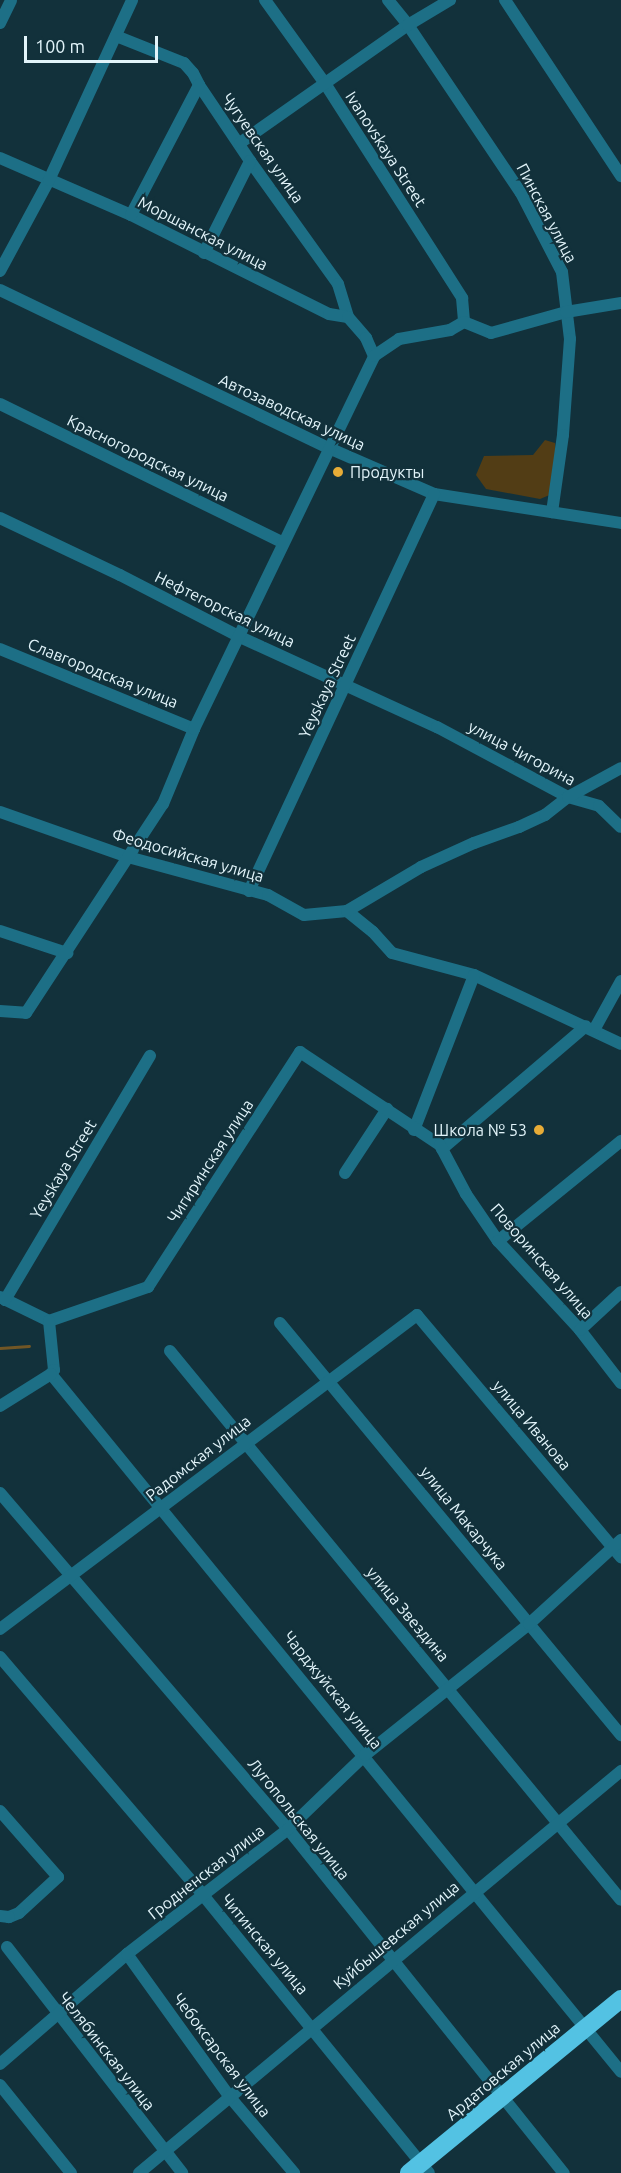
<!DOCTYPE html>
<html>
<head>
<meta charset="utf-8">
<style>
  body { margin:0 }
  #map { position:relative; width:621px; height:2173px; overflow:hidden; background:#12313b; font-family:Ubuntu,sans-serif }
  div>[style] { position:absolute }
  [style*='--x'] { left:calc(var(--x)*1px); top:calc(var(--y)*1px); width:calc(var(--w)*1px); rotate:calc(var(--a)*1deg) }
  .green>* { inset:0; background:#523d15 }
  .stream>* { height:3px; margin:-1.5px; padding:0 1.5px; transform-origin:1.5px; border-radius:1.5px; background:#715625 }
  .minor>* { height:12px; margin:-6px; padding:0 6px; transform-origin:6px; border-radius:6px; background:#1d6f86 }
  .highway>* { height:18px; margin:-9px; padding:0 9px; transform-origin:9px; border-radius:9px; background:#53c2e3 }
  .dots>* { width:16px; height:16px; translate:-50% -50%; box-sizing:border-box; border:3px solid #12313b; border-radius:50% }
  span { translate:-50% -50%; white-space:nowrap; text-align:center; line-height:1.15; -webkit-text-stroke:4.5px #12313b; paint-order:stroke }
  .street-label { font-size:16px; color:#e2f4fa }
  .poi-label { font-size:16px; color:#e2f4fa }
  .left { translate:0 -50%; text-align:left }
  .right { translate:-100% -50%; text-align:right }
  .scale { position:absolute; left:24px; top:36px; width:134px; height:27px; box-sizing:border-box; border:3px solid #e2f4fa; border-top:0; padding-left:8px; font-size:18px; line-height:21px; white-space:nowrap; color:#e2f4fa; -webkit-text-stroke:4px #12313b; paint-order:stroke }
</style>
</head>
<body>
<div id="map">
  <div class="green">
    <i style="clip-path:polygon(545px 440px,555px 443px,558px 483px,552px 494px,540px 499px,486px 489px,476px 475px,484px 456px,533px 455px)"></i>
  </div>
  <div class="stream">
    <i style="--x:0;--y:1348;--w:29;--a:-4"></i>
  </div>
  <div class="minor">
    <i style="--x:265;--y:0;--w:105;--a:54.3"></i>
    <i style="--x:326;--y:85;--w:253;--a:57.4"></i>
    <i style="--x:462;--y:298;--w:24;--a:85"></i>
    <i style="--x:388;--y:0;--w:32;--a:51"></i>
    <i style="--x:408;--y:25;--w:202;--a:56.1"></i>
    <i style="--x:521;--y:193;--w:89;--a:62.6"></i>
    <i style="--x:562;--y:272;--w:67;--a:83.2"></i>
    <i style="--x:570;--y:339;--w:96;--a:94.2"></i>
    <i style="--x:563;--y:435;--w:78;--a:98.1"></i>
    <i style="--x:505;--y:0;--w:211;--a:56.6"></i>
    <i style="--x:0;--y:23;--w:25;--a:-64"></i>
    <i style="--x:116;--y:36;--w:73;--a:21.7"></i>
    <i style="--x:184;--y:63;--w:13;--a:48"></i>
    <i style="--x:193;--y:73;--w:13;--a:63"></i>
    <i style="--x:199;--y:85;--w:92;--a:56.1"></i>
    <i style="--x:250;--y:161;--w:151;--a:54.4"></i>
    <i style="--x:338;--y:284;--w:34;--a:73"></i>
    <i style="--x:240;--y:143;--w:205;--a:-35.1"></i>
    <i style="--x:408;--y:25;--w:49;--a:-30.8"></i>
    <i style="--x:0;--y:158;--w:143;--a:23.5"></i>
    <i style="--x:131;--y:215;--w:221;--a:26.6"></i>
    <i style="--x:329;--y:314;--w:19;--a:9"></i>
    <i style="--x:348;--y:317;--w:28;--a:49"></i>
    <i style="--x:366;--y:338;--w:20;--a:66"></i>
    <i style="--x:131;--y:215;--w:147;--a:-62.4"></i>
    <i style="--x:204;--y:253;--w:103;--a:-63.4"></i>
    <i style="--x:0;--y:271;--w:103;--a:-61.7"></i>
    <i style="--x:49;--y:180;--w:198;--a:-65.2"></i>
    <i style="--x:0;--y:290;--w:367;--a:25.7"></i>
    <i style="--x:331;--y:449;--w:112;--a:23.6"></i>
    <i style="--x:434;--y:494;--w:189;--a:8.8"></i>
    <i style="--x:0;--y:404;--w:314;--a:26.1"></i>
    <i style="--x:0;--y:518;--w:133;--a:25.4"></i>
    <i style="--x:120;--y:575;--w:135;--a:27.3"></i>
    <i style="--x:240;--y:637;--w:217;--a:24.6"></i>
    <i style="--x:437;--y:727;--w:149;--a:28.1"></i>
    <i style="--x:568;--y:797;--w:32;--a:16"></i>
    <i style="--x:599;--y:806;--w:30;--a:44"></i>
    <i style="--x:0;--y:649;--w:210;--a:22.4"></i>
    <i style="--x:0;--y:812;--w:136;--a:19.4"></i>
    <i style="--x:128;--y:857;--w:145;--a:15.2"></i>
    <i style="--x:268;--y:895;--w:41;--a:29.1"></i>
    <i style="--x:304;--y:915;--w:43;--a:-5.3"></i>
    <i style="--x:347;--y:911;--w:33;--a:39"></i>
    <i style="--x:373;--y:932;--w:28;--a:48"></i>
    <i style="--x:392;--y:953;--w:85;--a:15"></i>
    <i style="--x:474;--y:975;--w:162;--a:25.1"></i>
    <i style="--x:249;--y:891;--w:438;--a:-65"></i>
    <i style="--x:347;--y:911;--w:86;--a:-30.7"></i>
    <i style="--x:421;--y:867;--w:58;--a:-24.4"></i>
    <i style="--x:474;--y:843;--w:48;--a:-19.6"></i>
    <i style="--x:519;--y:827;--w:29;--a:-25"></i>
    <i style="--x:545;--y:815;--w:29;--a:-38"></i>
    <i style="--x:568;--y:797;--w:60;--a:-28.7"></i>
    <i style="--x:0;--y:931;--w:71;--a:18.2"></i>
    <i style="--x:0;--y:1011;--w:26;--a:4"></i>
    <i style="--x:26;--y:1013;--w:250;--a:-56.8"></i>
    <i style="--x:163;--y:804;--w:81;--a:-67.5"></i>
    <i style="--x:194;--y:729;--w:414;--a:-64.2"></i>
    <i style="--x:374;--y:356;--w:30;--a:-34"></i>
    <i style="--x:399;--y:339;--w:52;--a:-10"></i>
    <i style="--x:450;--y:330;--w:16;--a:-30"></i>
    <i style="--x:464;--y:322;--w:29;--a:22"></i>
    <i style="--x:491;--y:333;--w:78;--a:-15.6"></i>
    <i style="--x:566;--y:312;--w:56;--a:-9.3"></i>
    <i style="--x:594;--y:1030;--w:56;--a:-61.1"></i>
    <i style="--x:414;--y:1130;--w:166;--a:-68.8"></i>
    <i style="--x:442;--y:1149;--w:189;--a:-40.5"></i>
    <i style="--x:345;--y:1173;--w:77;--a:-56.7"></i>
    <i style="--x:498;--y:1241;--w:159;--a:-39.1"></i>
    <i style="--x:0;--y:1297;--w:55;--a:26.1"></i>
    <i style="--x:49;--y:1321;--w:105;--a:-19"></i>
    <i style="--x:148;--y:1287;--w:280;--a:-57.1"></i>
    <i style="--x:300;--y:1052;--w:168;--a:33.6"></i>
    <i style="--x:440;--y:1145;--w:55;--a:62"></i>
    <i style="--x:466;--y:1194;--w:57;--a:55.8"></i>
    <i style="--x:498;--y:1241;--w:121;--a:47.3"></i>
    <i style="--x:580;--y:1330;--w:67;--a:52.3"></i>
    <i style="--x:5;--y:1300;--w:284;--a:-59.3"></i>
    <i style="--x:49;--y:1321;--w:49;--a:84.2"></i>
    <i style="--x:54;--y:1370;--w:5;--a:127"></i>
    <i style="--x:51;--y:1374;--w:901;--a:50.76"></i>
    <i style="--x:280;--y:1323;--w:535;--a:50.39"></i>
    <i style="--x:580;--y:1330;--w:56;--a:-42.8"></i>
    <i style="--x:170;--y:1351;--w:710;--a:50.6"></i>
    <i style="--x:0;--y:1406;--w:60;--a:-32.1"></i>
    <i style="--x:0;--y:1493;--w:443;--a:49.4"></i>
    <i style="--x:288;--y:1829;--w:441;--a:51.3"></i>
    <i style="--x:0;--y:1629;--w:522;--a:-36.98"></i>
    <i style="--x:417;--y:1315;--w:317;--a:49.9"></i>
    <i style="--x:0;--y:1657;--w:313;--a:49.5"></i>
    <i style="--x:203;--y:1895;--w:358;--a:50.9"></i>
    <i style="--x:0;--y:1811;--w:88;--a:48.7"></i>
    <i style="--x:58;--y:1877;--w:53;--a:137.3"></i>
    <i style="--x:19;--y:1913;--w:11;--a:158"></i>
    <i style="--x:9;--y:1917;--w:9;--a:-174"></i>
    <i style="--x:7;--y:1947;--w:286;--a:52.2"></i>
    <i style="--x:127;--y:1954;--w:175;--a:54.3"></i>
    <i style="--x:229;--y:2096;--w:101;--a:49.8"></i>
    <i style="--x:0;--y:2064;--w:168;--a:-40.9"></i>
    <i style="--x:127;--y:1954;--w:204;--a:-37.8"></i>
    <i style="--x:288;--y:1829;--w:107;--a:-43.9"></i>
    <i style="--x:365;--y:1755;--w:210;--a:-38.6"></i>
    <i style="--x:529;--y:1624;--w:125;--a:-42.4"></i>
    <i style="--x:0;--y:2085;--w:113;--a:51.1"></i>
    <i style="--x:139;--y:2173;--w:628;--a:-39.83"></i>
  </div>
  <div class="highway">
    <i style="--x:409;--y:2173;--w:274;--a:-39.4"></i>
  </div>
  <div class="dots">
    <i style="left:338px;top:472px;background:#e7ac37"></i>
    <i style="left:539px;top:1130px;background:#e7ac37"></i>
  </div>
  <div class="street-label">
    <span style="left:263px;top:148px;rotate:55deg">Чугуевская улица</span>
    <span style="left:386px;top:149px;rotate:57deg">Ivanovskaya Street</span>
    <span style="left:547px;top:213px;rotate:62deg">Пинская улица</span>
    <span style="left:203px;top:233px;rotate:27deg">Моршанская улица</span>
    <span style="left:292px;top:412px;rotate:25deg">Автозаводская улица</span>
    <span style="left:148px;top:458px;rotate:26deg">Красногородская улица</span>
    <span style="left:225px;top:609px;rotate:26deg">Нефтегорская улица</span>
    <span style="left:103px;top:673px;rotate:22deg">Славгородская улица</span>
    <span style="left:327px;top:686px;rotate:-65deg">Yeyskaya Street</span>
    <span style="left:522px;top:753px;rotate:28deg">улица Чигорина</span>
    <span style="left:188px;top:855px;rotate:16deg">Феодосийская улица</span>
    <span style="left:210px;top:1161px;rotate:-57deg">Чигиринская улица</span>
    <span style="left:63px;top:1169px;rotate:-59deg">Yeyskaya Street</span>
    <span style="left:542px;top:1261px;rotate:49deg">Поворинская улица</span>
    <span style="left:532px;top:1425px;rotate:50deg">улица Иванова</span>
    <span style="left:198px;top:1458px;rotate:-38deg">Радомская улица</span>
    <span style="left:464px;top:1518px;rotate:51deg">улица Макарчука</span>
    <span style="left:408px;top:1614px;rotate:50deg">улица Звездина</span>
    <span style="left:333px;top:1690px;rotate:51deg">Чарджуйская улица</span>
    <span style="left:299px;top:1819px;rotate:51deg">Лугопольская улица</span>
    <span style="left:206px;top:1872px;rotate:-38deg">Гродненская улица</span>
    <span style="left:396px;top:1935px;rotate:-40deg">Куйбышевская улица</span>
    <span style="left:265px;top:1944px;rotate:50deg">Читинская улица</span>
    <span style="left:107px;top:2051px;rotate:52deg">Челябинская улица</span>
    <span style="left:222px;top:2055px;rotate:53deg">Чебоксарская улица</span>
    <span style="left:503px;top:2071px;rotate:-40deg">Ардатовская улица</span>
  </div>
  <div class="poi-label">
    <span class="left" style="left:350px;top:472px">Продукты</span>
    <span class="right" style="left:527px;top:1130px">Школа № 53</span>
  </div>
  <div class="scale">100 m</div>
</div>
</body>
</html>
